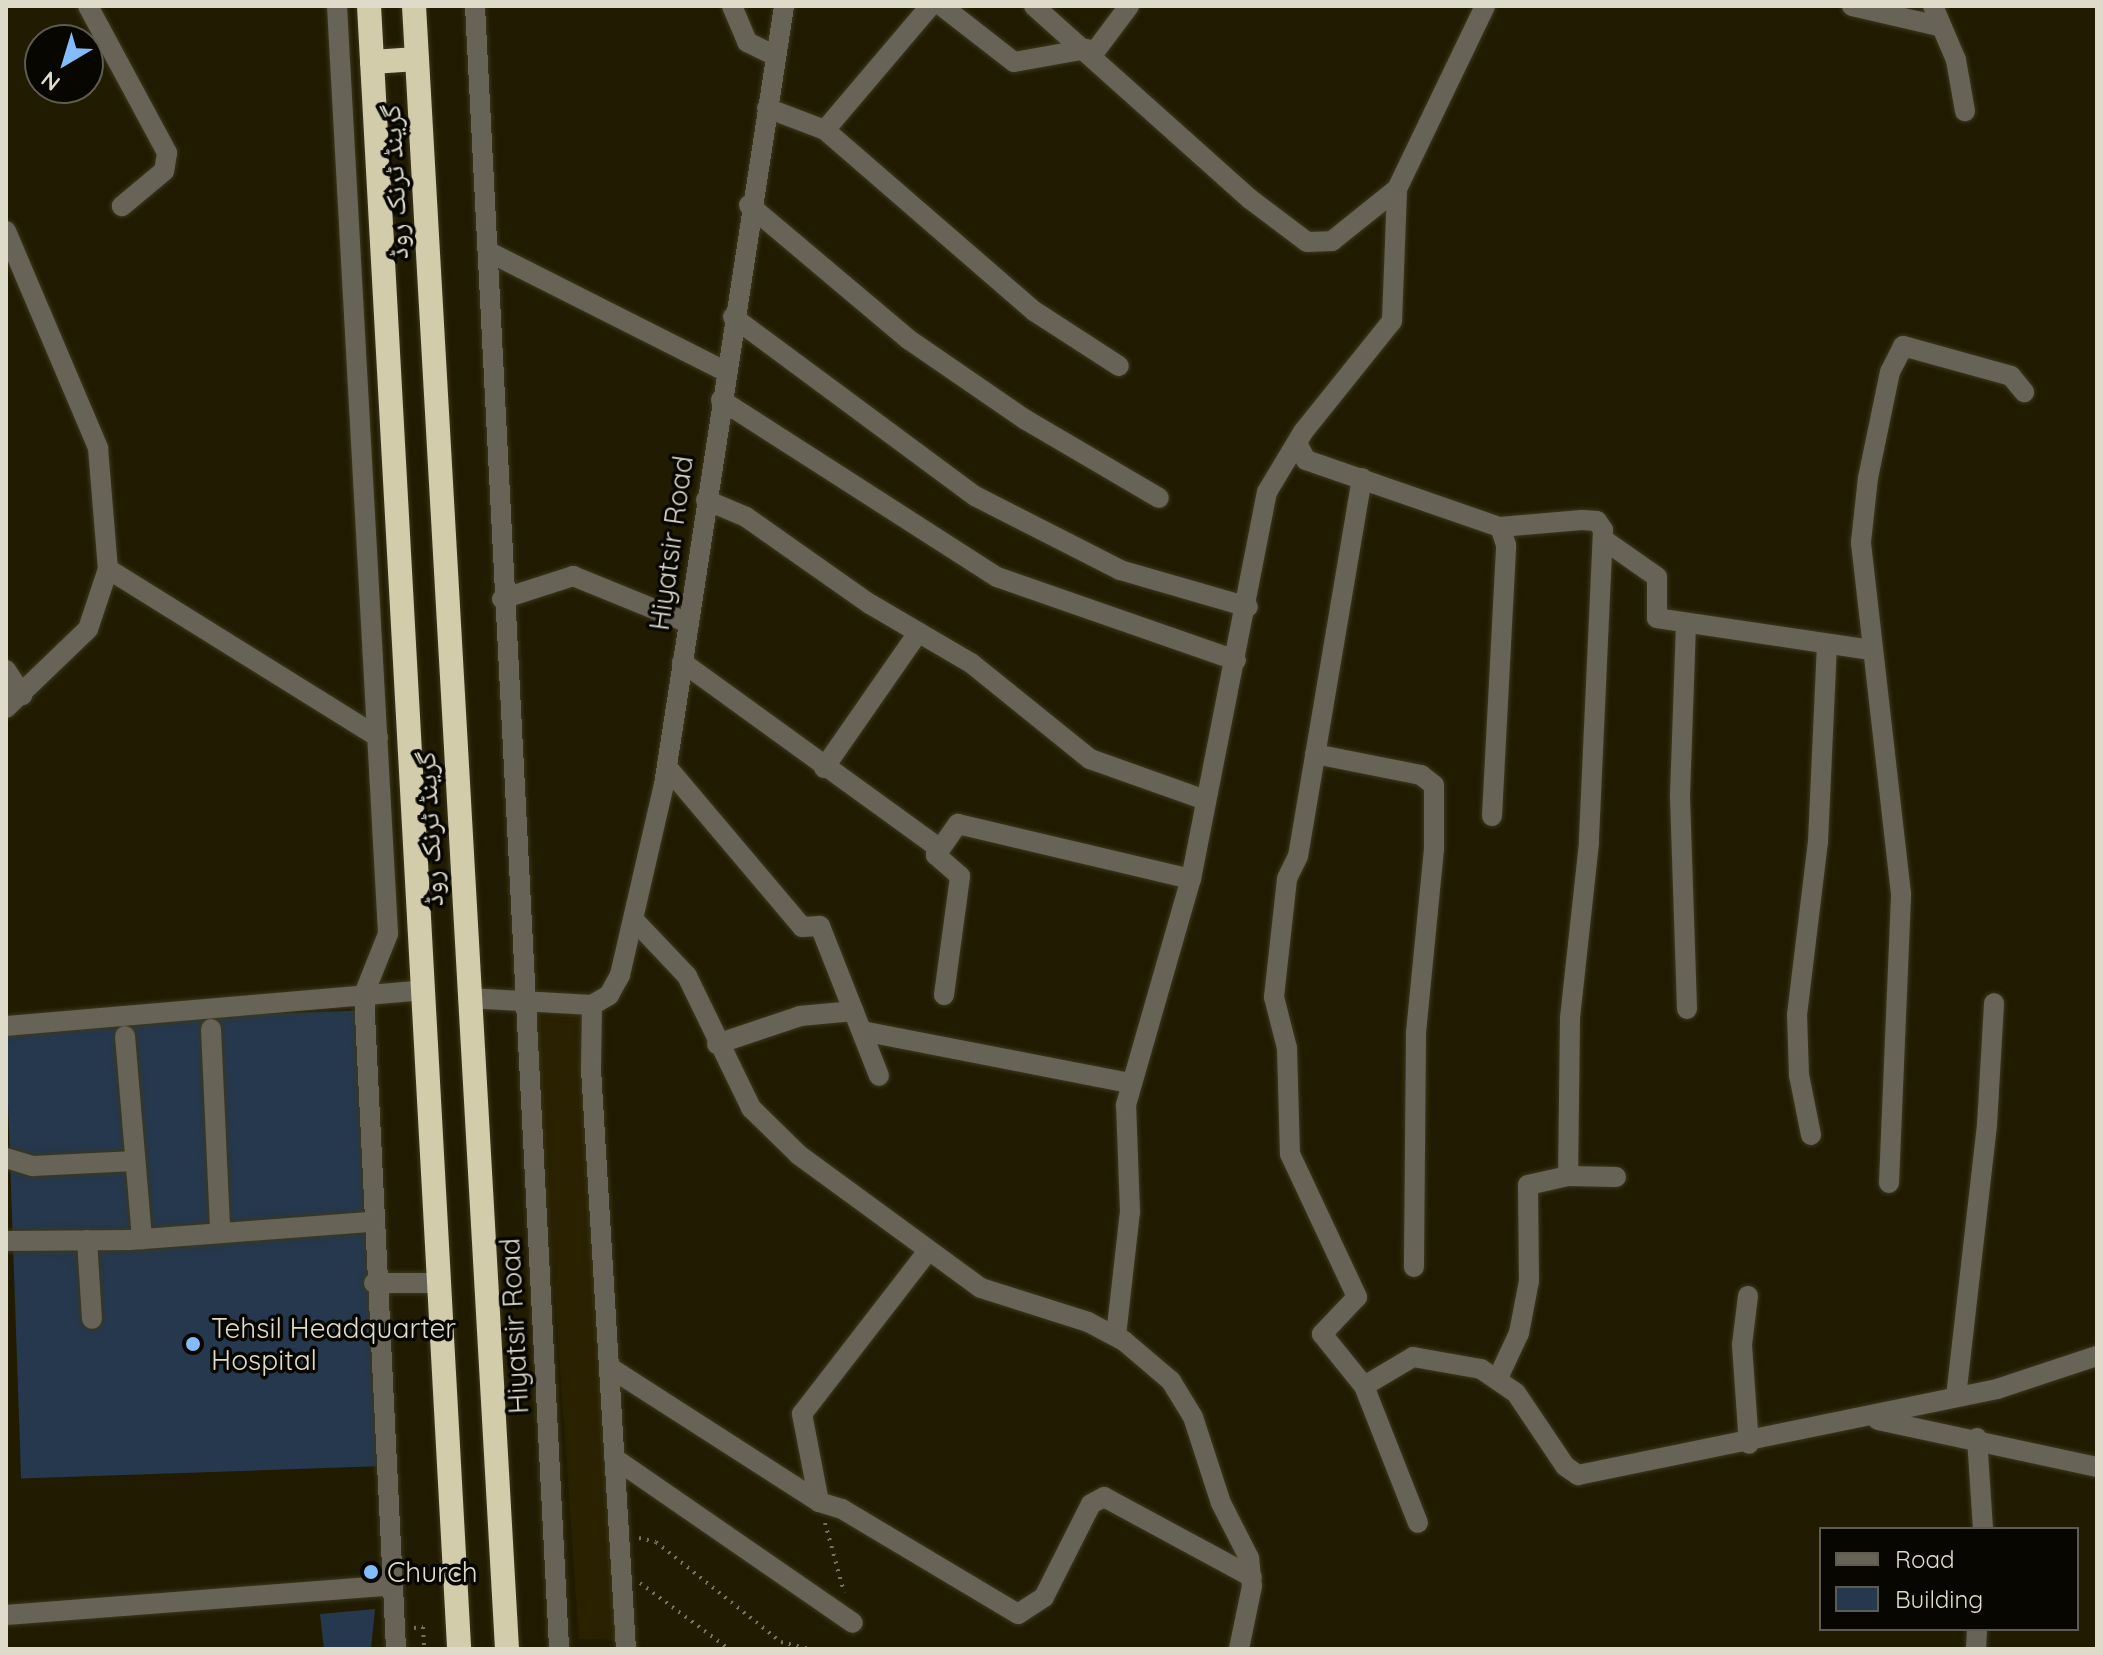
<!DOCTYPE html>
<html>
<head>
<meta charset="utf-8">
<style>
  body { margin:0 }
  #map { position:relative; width:2103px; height:1655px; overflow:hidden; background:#211c01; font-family:Quicksand,"Noto Naskh Arabic",sans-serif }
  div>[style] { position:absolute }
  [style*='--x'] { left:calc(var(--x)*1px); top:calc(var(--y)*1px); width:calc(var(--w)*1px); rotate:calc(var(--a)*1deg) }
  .built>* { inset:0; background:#292100 }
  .building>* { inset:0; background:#26384d; transform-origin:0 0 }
  .path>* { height:4px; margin-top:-2px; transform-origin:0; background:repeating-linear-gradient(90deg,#76725c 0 2px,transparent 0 8px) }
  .roads { filter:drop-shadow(0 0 2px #3b371d) drop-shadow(0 0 2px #3b371d) }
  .minor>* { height:20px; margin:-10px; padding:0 10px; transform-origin:10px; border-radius:10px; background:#676457 }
  .highway>* { height:24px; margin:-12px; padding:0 12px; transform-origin:12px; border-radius:12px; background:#d2ccab }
  .dots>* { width:22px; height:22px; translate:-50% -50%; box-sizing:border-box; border:4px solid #080601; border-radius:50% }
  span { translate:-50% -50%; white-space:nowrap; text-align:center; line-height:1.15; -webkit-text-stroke:7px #080601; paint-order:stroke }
  .street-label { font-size:28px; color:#dedbcb }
  .poi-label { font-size:28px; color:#dedbcb }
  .left { translate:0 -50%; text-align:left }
  .frame { position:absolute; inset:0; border:8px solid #dedbcb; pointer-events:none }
  .legend { position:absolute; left:1819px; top:1527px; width:260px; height:104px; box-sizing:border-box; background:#080601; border:2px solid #5e5b52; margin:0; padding:10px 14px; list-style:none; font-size:24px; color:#dedbcb }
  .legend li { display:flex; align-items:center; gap:16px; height:40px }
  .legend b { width:40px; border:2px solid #5e5b52 }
  .north { position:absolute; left:24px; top:24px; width:80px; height:80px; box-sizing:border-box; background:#080601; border:2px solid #5e5b52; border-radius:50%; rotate:218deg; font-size:22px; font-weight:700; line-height:32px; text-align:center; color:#dedbcb }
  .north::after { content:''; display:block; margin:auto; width:28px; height:36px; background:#83bcfb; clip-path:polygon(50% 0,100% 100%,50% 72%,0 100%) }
</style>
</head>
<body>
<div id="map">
  <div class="built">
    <i style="clip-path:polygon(585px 1015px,616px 1640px,579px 1639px,535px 1016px)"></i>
  </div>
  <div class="building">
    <i style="left:374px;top:1010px;width:456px;height:369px;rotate:88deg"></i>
    <i style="clip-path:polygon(375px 1609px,371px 1649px,324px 1649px,320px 1614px)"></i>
  </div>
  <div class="path">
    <i style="--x:825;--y:1523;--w:72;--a:74.6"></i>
    <i style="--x:639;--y:1538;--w:17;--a:13"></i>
    <i style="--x:656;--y:1542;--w:160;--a:38.7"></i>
    <i style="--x:781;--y:1642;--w:29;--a:14"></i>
    <i style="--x:640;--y:1583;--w:111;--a:36.6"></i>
    <i style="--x:414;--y:1628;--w:9;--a:-6"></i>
    <i style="--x:423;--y:1627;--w:22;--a:87"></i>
  </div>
  <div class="roads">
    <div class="minor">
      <i style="--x:88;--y:6;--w:167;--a:61.7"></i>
      <i style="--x:167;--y:153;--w:18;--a:99"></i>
      <i style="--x:164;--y:171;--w:55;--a:140.2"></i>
      <i style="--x:337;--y:6;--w:929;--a:86.85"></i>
      <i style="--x:388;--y:934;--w:65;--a:111.8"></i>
      <i style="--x:364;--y:994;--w:656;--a:87.2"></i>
      <i style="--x:475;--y:6;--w:1645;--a:87.07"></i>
      <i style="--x:732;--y:6;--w:39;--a:67"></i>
      <i style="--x:747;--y:42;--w:32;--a:26"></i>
      <i style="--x:942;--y:6;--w:91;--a:37.9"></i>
      <i style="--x:1014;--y:62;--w:74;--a:-10.1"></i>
      <i style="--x:1034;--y:6;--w:290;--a:41.8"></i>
      <i style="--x:1250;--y:199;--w:71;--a:37"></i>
      <i style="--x:1307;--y:242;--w:25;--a:-2"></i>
      <i style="--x:1332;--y:241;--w:83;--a:-38.7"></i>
      <i style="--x:1852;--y:6;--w:92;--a:13.1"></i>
      <i style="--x:1933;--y:6;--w:59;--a:66.9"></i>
      <i style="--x:1956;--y:60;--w:52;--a:80"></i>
      <i style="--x:1093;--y:54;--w:60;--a:-53.1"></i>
      <i style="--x:767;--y:108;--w:62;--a:20.8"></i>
      <i style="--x:825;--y:130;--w:276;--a:40.9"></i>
      <i style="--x:1034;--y:311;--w:101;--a:32.9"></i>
      <i style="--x:825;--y:130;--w:162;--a:-49.7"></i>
      <i style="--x:749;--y:205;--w:208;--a:40.1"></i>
      <i style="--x:908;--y:339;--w:143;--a:34.5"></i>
      <i style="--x:1026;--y:420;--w:154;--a:30.4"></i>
      <i style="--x:6;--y:231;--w:236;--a:67"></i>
      <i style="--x:98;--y:448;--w:121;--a:85.3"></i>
      <i style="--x:108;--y:569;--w:63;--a:108.4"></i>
      <i style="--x:88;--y:629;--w:114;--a:136.1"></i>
      <i style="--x:491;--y:253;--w:262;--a:26.8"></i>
      <i style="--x:733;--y:317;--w:301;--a:36.5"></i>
      <i style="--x:975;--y:496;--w:163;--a:27"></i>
      <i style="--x:1120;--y:570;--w:133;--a:16.1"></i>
      <i style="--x:721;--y:400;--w:328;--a:32.7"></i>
      <i style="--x:997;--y:577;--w:253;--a:19.2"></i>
      <i style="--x:1299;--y:447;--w:15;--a:62"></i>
      <i style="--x:1306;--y:460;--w:205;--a:19.1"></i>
      <i style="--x:1500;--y:527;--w:82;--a:-4.9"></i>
      <i style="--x:1582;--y:520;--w:15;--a:4"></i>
      <i style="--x:1597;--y:521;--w:11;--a:56"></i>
      <i style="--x:1603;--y:530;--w:313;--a:92.6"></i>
      <i style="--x:1589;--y:843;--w:176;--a:96.2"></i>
      <i style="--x:1570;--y:1018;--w:158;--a:90.7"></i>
      <i style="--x:1362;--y:478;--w:383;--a:99.6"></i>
      <i style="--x:1298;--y:856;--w:25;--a:116"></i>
      <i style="--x:1287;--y:879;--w:119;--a:96.3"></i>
      <i style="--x:1274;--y:997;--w:53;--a:75.7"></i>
      <i style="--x:1287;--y:1048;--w:106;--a:88.4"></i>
      <i style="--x:1290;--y:1154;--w:158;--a:64.9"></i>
      <i style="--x:1357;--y:1297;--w:51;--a:133.4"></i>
      <i style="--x:1322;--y:1334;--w:67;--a:51.1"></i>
      <i style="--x:1364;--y:1386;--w:147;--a:68.5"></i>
      <i style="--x:706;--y:500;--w:43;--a:23"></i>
      <i style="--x:746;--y:517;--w:151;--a:35.1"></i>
      <i style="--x:870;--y:604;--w:117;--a:30.3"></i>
      <i style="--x:971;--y:663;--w:153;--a:38.9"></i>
      <i style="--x:1090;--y:759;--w:122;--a:19.6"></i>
      <i style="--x:1607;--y:542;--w:61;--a:35"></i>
      <i style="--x:1657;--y:577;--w:41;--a:90"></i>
      <i style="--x:1657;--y:618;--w:215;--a:8.5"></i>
      <i style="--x:108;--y:569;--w:318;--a:31.9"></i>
      <i style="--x:502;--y:599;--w:75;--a:-17.9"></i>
      <i style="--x:573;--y:576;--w:124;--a:22.2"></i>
      <i style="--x:1686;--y:624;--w:173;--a:92"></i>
      <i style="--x:1680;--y:797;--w:212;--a:88.1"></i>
      <i style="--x:682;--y:662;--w:319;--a:35.9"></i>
      <i style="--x:6;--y:670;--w:30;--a:57"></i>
      <i style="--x:1315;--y:754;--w:108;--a:11.2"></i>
      <i style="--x:1421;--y:775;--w:16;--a:38"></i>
      <i style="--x:1434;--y:785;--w:64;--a:90"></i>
      <i style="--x:1434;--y:849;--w:185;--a:95.6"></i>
      <i style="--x:1416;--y:1033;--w:234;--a:90.5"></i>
      <i style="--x:667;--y:767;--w:209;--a:49.8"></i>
      <i style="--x:802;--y:927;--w:18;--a:-3"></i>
      <i style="--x:820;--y:926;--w:161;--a:68.5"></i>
      <i style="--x:824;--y:768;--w:163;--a:-55.2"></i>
      <i style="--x:1492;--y:816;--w:271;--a:-87"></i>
      <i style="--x:1506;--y:545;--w:19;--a:-108"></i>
      <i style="--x:635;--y:921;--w:76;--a:46.6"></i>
      <i style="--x:687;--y:976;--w:147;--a:64.1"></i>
      <i style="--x:751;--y:1108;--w:67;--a:44.4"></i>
      <i style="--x:799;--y:1155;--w:225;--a:36.2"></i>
      <i style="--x:981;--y:1288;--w:112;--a:17.6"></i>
      <i style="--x:1088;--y:1322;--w:41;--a:27.8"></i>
      <i style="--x:1124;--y:1341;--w:62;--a:40.4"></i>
      <i style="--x:1171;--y:1381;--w:42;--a:58.6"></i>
      <i style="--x:1193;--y:1417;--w:90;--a:72"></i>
      <i style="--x:1221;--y:1503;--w:62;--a:63"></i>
      <i style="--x:1249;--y:1558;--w:28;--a:84"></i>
      <i style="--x:1252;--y:1586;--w:64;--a:101.7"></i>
      <i style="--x:944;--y:995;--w:120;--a:-82.3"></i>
      <i style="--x:960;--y:876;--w:32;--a:-139"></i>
      <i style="--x:936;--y:855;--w:38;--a:-55"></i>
      <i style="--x:958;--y:824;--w:239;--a:13.3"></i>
      <i style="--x:468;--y:998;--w:124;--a:3.2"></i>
      <i style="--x:592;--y:1005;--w:20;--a:-30"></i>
      <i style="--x:609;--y:995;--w:23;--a:-61"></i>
      <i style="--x:620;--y:975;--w:195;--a:-77"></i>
      <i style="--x:664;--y:785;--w:788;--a:-81.24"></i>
      <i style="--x:592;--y:1005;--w:64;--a:90.9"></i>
      <i style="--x:591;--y:1069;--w:581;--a:86.55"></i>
      <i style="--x:6;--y:1026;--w:419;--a:-4.9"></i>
      <i style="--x:211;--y:1029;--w:202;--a:87.4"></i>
      <i style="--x:862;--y:1031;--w:273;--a:11"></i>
      <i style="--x:125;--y:1036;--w:204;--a:85.2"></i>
      <i style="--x:717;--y:1044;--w:88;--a:-18.6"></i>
      <i style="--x:800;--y:1016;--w:54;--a:-5.3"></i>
      <i style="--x:1811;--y:1135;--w:61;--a:-101.3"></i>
      <i style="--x:1799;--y:1075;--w:60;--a:-91.9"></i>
      <i style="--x:1797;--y:1015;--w:174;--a:-83.1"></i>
      <i style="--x:1818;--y:842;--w:197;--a:-87.4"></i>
      <i style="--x:6;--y:1158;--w:28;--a:17"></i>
      <i style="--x:33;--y:1166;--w:102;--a:-2.8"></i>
      <i style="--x:1889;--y:1183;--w:289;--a:-87.6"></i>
      <i style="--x:1901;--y:894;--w:354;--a:-96.5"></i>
      <i style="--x:1861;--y:542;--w:64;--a:-83.8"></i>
      <i style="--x:1868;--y:478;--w:108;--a:-78.3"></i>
      <i style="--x:1890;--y:372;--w:29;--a:-63"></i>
      <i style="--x:1903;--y:346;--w:112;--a:15.5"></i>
      <i style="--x:2011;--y:376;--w:21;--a:51"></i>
      <i style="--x:87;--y:1240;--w:79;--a:86.4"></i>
      <i style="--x:6;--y:1241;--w:124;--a:-0.5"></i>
      <i style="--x:130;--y:1240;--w:243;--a:-4.3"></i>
      <i style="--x:374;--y:1283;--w:66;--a:0"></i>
      <i style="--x:1748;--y:1296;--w:49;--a:97"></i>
      <i style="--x:1742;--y:1345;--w:99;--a:86"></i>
      <i style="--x:1116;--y:1336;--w:125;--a:-83.6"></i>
      <i style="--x:1130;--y:1212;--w:107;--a:-92.1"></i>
      <i style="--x:1126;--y:1105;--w:235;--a:-74"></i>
      <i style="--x:1191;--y:879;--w:394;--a:-78.9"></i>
      <i style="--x:1267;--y:492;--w:70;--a:-59"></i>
      <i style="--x:1303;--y:432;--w:142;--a:-51.3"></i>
      <i style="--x:1392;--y:321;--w:132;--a:-87.8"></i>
      <i style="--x:1397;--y:189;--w:203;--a:-64.3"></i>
      <i style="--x:609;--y:1367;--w:250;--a:32.7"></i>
      <i style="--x:819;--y:1502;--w:24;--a:17"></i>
      <i style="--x:842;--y:1509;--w:205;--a:30.8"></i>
      <i style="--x:1018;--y:1614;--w:31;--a:-33"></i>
      <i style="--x:1044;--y:1597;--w:104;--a:-63.2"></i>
      <i style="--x:1091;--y:1504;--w:15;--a:-28"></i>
      <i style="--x:1104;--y:1497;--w:168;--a:28.4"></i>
      <i style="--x:1498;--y:1378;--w:50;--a:-65"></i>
      <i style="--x:1519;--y:1333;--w:53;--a:-79.1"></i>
      <i style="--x:1529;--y:1281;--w:96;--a:-90.6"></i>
      <i style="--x:1528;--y:1185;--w:41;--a:-12.7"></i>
      <i style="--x:1568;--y:1176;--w:48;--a:1.2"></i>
      <i style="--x:1364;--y:1386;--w:57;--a:-30.6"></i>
      <i style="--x:1413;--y:1357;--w:69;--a:10"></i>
      <i style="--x:1481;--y:1369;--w:42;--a:34.4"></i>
      <i style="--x:1516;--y:1393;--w:88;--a:56.1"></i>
      <i style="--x:1565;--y:1466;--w:16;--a:35"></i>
      <i style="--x:1578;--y:1475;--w:428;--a:-11.6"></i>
      <i style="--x:1997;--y:1389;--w:105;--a:-18.3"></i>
      <i style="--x:1956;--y:1397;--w:274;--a:-83.5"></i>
      <i style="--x:1987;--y:1125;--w:122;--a:-86.7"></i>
      <i style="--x:1878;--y:1420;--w:224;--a:12.1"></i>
      <i style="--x:1977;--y:1438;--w:91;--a:86.2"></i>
      <i style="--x:614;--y:1458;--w:290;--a:34.6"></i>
      <i style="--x:819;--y:1502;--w:90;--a:-100.9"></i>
      <i style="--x:802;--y:1414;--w:206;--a:-52.3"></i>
      <i style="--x:6;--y:1615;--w:388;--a:-4.4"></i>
      <i style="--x:1976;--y:1649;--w:20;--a:-87"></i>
    </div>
    <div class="highway">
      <i style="--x:369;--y:6;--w:1645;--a:86.86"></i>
      <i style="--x:414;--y:6;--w:1646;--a:86.76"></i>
      <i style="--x:372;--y:62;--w:45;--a:-3.8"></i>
    </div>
  </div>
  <div class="dots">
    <i style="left:193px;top:1344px;background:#83bcfb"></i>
    <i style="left:371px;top:1572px;background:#83bcfb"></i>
  </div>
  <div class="street-label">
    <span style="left:394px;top:182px;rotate:-93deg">گرینڈ ٹرنک روڈ</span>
    <span style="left:671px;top:543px;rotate:-82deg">Hiyatsir Road</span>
    <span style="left:429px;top:829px;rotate:-93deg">گرینڈ ٹرنک روڈ</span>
    <span style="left:514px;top:1326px;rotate:-93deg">Hiyatsir Road</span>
  </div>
  <div class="poi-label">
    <span class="left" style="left:211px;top:1344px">Tehsil Headquarter<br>Hospital</span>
    <span class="left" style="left:387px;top:1572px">Church</span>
  </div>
  <div class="frame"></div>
  <ul class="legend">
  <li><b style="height:10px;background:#676457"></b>Road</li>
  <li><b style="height:22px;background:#26384d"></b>Building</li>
  </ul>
  <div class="north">N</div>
</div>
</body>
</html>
